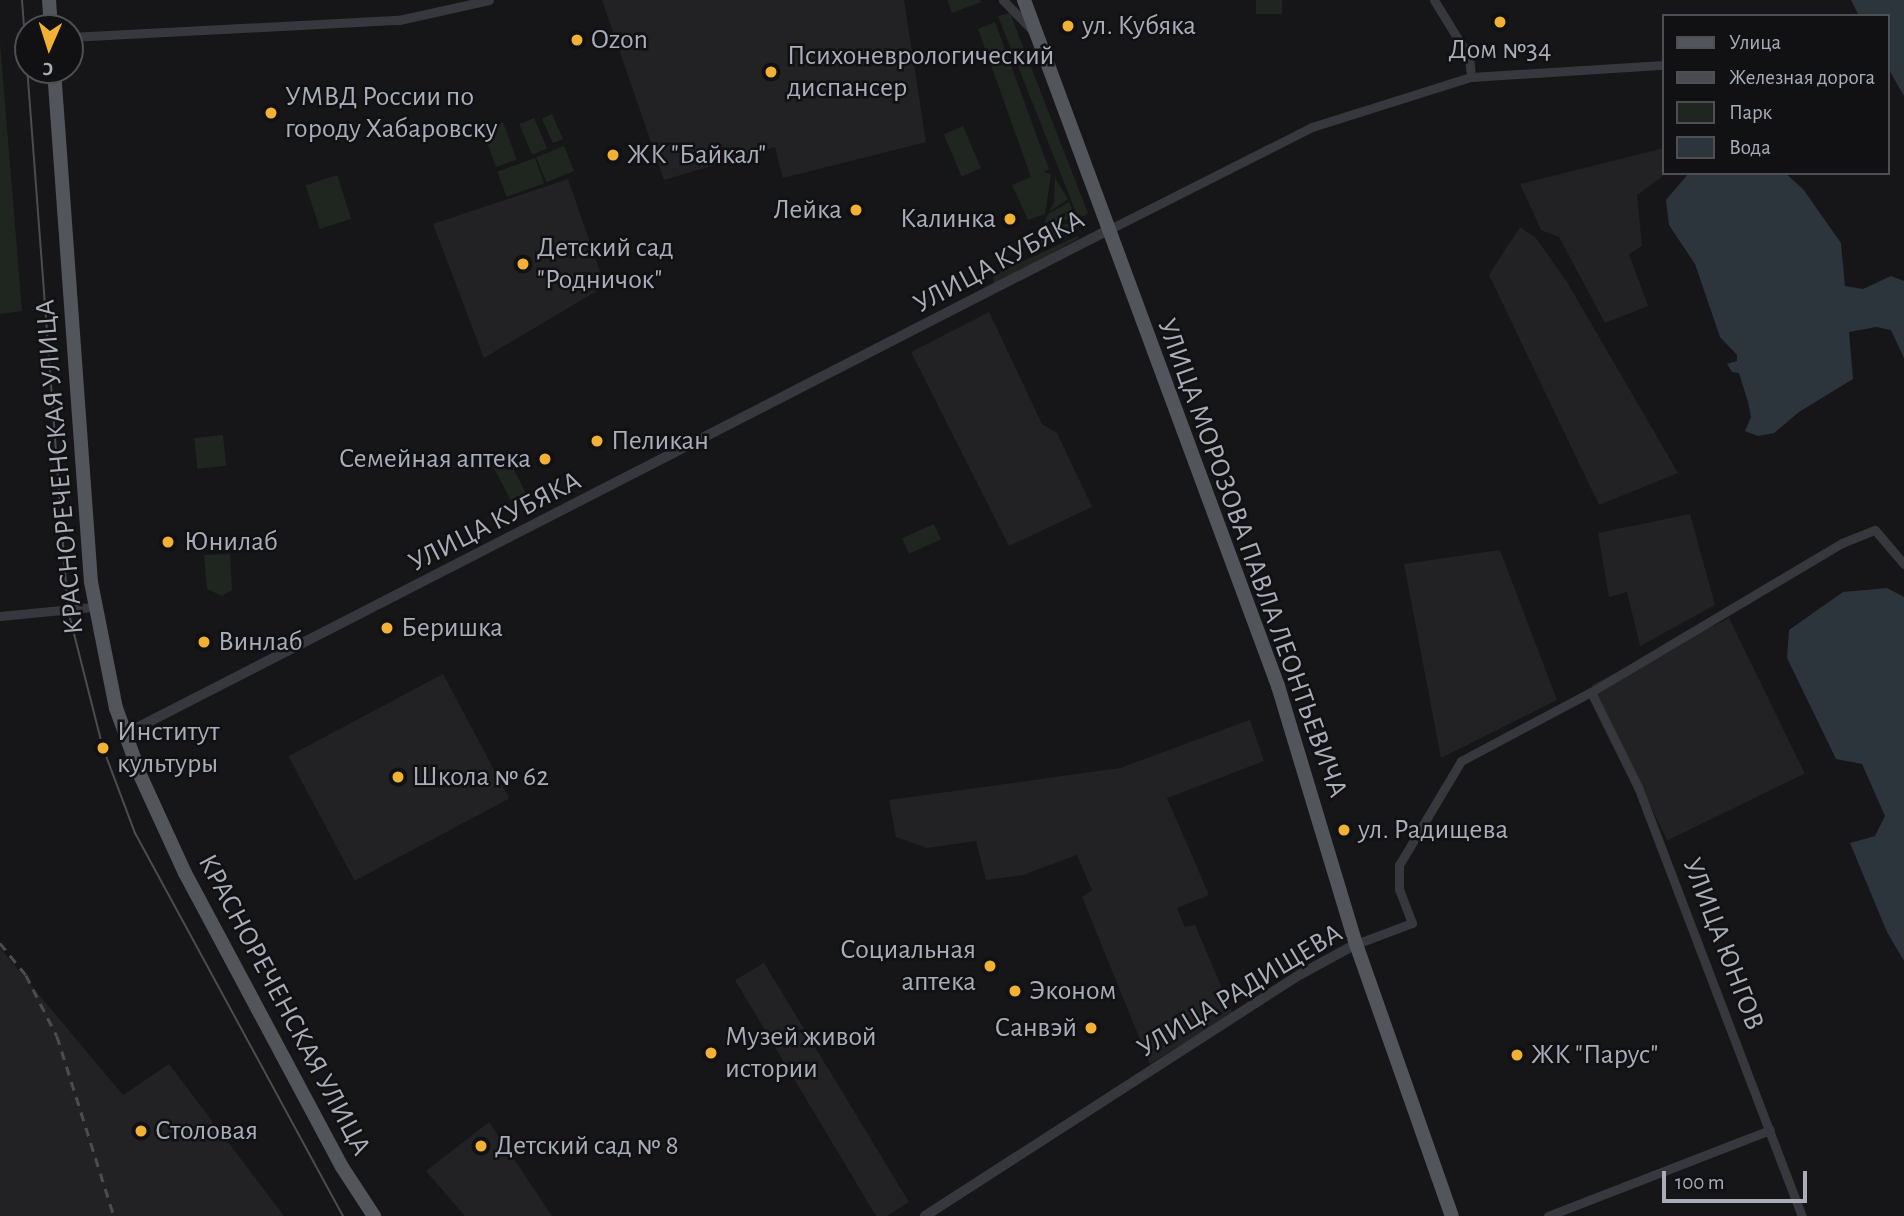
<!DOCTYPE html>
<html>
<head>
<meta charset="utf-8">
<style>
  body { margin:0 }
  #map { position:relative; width:1904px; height:1216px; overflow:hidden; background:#161618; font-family:"Alegreya Sans",sans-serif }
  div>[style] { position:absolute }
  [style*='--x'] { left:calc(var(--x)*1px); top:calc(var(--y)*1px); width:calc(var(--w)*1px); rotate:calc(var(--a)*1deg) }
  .built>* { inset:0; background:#222225; transform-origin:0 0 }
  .green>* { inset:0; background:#1e261f; transform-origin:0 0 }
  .water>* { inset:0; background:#2c353c }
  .minor>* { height:9px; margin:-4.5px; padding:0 4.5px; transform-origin:4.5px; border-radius:4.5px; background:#37383d }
  .tertiary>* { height:10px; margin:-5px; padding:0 5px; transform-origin:5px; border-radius:5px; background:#37383d }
  .primary>* { height:14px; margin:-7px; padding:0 7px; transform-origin:7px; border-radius:7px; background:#53555c }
  .tram>* { height:2px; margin:-1px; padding:0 1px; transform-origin:1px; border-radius:1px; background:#4a4c52 }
  .rail>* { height:2.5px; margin-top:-1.25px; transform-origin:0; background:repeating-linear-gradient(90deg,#4a4c52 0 9px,transparent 0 16px) }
  .dots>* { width:19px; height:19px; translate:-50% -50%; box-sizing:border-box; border:4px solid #111113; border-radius:50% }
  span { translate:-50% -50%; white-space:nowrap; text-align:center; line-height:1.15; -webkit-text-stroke:5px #111113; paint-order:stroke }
  .poi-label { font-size:28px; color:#a8adb8 }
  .left { translate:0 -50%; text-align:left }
  .right { translate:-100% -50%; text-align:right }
  .street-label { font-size:28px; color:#a8adb8 }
  .legend { position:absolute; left:1662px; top:14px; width:228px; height:161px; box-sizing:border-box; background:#111113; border:2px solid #4d4f55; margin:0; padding:9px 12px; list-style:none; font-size:21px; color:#a8adb8 }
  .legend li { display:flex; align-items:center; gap:14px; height:35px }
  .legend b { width:35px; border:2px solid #4d4f55 }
  .north { position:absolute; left:14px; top:14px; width:70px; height:70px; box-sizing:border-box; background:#111113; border:2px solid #4d4f55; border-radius:50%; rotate:183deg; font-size:19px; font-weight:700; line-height:28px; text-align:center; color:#a8adb8 }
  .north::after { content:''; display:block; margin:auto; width:24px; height:32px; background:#f2b134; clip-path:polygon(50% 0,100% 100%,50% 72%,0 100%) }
  .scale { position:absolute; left:1662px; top:1171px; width:145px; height:32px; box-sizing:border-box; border:4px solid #a8adb8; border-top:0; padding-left:9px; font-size:21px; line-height:24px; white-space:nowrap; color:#a8adb8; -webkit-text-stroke:5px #111113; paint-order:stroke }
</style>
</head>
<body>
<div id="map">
  <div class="built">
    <i style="clip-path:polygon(602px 0,904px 0,926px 142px,783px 178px,775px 147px,664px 180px)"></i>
    <i style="clip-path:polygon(1664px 148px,1667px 173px,1637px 195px,1642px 246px,1629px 254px,1648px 306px,1605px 323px,1559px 237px,1541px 230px,1520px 184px)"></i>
    <i style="clip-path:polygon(568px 179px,605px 286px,484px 358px,433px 224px)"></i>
    <i style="clip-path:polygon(1520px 227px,1536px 238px,1567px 282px,1678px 473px,1599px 505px,1489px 275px)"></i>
    <i style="clip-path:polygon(989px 312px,1042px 424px,1057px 433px,1092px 507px,1009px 546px,911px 352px)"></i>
    <i style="clip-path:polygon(1690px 514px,1715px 605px,1640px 646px,1627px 592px,1609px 597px,1598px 533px)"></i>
    <i style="clip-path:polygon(1500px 550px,1557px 700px,1441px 758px,1404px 564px)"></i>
    <i style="left:1729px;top:618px;width:173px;height:153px;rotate:64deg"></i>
    <i style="left:443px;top:674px;width:141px;height:175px;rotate:62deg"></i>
    <i style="clip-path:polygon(1250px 720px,1264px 761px,1167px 798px,1209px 895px,1177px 908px,1185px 927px,1195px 925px,1233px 1014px,1150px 1064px,1082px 897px,1092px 890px,1077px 855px,1023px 875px,986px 880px,976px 841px,927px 848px,896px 837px,889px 800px,1120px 768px)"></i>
    <i style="clip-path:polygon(0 948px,123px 1095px,169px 1064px,284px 1216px,0 1216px)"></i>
    <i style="clip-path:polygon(764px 963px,909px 1202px,887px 1216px,876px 1216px,735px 980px)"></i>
    <i style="clip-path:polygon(489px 1122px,552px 1216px,465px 1216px,426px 1171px)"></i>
  </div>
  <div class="green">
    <i style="clip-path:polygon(947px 0,980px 0,981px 2px,952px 13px)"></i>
    <i style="left:1256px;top:0;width:26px;height:14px"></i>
    <i style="clip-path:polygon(1010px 13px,1088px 213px,1084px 216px,1077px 215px,998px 16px)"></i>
    <i style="clip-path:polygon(995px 22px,1049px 169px,1044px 172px,1051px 174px,1045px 214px,1028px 220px,1012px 185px,1031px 177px,978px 29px)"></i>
    <i style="clip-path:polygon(0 42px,22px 311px,0 314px)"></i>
    <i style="left:552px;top:114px;width:27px;height:11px;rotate:66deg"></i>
    <i style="left:534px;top:118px;width:33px;height:16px;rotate:67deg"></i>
    <i style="left:503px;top:122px;width:40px;height:22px;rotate:70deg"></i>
    <i style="left:963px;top:126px;width:46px;height:21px;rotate:67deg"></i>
    <i style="left:564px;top:146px;width:27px;height:30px;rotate:68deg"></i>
    <i style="left:535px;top:158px;width:27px;height:40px;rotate:70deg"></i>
    <i style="left:337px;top:175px;width:46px;height:33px;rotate:72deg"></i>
    <i style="clip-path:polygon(1055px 178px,1068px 199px,1049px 212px,1054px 202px)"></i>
    <i style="clip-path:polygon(1069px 202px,1076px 218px,1044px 223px,1048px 214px)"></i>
    <i style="clip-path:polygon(1077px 222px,1077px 228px,1038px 248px,1044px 228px)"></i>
    <i style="clip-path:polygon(1078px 236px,1079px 238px,994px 285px,993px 275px)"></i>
    <i style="left:223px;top:435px;width:31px;height:29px;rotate:84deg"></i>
    <i style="left:508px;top:458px;width:39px;height:17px;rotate:63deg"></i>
    <i style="left:934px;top:524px;width:17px;height:35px;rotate:66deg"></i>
    <i style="clip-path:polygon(230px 554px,232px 590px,222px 596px,207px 589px,204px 555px)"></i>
  </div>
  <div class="water">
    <i style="clip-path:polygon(1851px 0,1904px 0,1904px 96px,1888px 68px,1888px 16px,1859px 16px)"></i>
    <i style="clip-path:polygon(1689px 173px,1785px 173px,1803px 189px,1841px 243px,1845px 286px,1863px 289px,1891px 276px,1904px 281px,1904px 358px,1891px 330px,1876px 327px,1849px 332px,1853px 379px,1799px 412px,1774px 433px,1758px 436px,1745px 431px,1751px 417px,1748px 402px,1739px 373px,1732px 372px,1727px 364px,1737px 361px,1737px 355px,1720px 337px,1695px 264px,1669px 225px,1666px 200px)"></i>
    <i style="clip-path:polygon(1887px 588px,1904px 597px,1904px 961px,1887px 932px,1850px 843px,1875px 836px,1885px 816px,1862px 764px,1836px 759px,1787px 658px,1789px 630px,1843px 592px)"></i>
  </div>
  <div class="minor">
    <i style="--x:1003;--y:0;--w:43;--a:45.9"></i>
    <i style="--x:1434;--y:0;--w:67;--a:58.4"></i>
    <i style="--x:1469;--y:57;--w:20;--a:84"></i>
    <i style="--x:70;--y:37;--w:329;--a:-3"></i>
    <i style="--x:399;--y:20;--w:92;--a:-12.5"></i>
    <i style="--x:1108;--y:230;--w:229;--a:-26.8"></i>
    <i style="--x:1312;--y:127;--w:167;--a:-17.5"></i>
    <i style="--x:1471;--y:77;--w:193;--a:-3.6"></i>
    <i style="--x:0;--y:616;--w:93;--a:-5.5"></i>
    <i style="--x:1591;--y:692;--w:106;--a:63.7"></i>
    <i style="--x:1638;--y:787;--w:459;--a:69.1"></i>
    <i style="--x:1356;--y:944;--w:60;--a:-20.6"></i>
    <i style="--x:1412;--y:923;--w:36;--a:-111"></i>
    <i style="--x:1399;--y:889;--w:24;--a:-90"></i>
    <i style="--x:1399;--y:865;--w:121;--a:-59.2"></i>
    <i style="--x:1461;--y:761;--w:147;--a:-28"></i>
    <i style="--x:1591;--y:692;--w:292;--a:-30.7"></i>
    <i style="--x:1842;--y:543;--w:35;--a:-22"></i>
    <i style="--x:1875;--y:530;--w:45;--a:49.5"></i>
    <i style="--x:1548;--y:1216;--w:238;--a:-21.2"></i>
  </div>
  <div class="tertiary">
    <i style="--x:125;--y:734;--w:1105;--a:-27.14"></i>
    <i style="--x:925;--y:1216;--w:447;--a:-32.8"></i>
    <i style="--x:1301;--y:974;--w:63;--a:-28.6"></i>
  </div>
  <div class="primary">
    <i style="--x:49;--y:0;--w:28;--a:86"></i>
    <i style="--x:1024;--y:0;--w:732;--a:69.68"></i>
    <i style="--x:1278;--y:686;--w:270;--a:73.2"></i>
    <i style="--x:1356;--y:944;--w:288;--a:70.6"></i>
    <i style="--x:54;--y:70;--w:513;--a:85.87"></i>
    <i style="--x:91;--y:582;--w:128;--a:78.8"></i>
    <i style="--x:116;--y:708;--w:73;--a:70.1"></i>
    <i style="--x:141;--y:777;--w:106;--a:65.4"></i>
    <i style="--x:185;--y:873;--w:333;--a:61.9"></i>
    <i style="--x:342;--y:1167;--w:59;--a:56.9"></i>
  </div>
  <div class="tram">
    <i style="--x:22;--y:0;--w:612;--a:85.69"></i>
    <i style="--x:68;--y:610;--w:142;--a:75.8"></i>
    <i style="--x:103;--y:748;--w:91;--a:69.4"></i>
    <i style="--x:135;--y:833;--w:436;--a:61.5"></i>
  </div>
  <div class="rail">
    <i style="--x:0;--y:943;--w:41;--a:50.9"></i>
    <i style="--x:26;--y:975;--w:68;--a:63.1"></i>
    <i style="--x:57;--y:1036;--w:189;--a:72.4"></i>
  </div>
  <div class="dots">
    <i style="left:1500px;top:22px;background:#f2b134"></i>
    <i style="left:1068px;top:26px;background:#f2b134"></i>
    <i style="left:577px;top:40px;background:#f2b134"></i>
    <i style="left:771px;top:72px;background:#f2b134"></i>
    <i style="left:271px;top:113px;background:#f2b134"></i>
    <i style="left:613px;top:155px;background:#f2b134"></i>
    <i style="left:856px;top:210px;background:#f2b134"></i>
    <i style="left:1010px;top:219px;background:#f2b134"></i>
    <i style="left:523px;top:264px;background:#f2b134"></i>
    <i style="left:597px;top:441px;background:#f2b134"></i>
    <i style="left:545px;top:459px;background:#f2b134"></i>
    <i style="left:168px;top:542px;background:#f2b134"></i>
    <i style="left:387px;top:628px;background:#f2b134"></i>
    <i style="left:204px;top:642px;background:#f2b134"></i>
    <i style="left:103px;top:748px;background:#f2b134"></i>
    <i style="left:398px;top:777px;background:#f2b134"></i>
    <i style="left:1344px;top:830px;background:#f2b134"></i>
    <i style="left:990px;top:966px;background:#f2b134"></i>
    <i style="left:1015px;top:991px;background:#f2b134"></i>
    <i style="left:1091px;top:1028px;background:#f2b134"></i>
    <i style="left:711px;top:1053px;background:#f2b134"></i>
    <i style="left:1517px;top:1055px;background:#f2b134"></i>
    <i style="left:141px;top:1131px;background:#f2b134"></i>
    <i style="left:481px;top:1146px;background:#f2b134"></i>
  </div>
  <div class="poi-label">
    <span class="left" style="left:1082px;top:26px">ул. Кубяка</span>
    <span class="left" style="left:591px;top:40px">Ozon</span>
    <span style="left:1500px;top:50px">Дом №34</span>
    <span class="left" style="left:787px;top:72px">Психоневрологический<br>диспансер</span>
    <span class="left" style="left:285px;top:113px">УМВД России по<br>городу Хабаровску</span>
    <span class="left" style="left:627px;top:155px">ЖК "Байкал"</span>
    <span class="right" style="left:842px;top:210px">Лейка</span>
    <span class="right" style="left:996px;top:219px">Калинка</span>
    <span class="left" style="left:537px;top:264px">Детский сад<br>"Родничок"</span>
    <span class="left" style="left:611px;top:441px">Пеликан</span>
    <span class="right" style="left:531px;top:459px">Семейная аптека</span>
    <span class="left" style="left:184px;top:542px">Юнилаб</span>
    <span class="left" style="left:401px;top:628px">Беришка</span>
    <span class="left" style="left:218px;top:642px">Винлаб</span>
    <span class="left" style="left:117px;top:748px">Институт<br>культуры</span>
    <span class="left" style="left:412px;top:777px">Школа № 62</span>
    <span class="left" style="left:1358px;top:830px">ул. Радищева</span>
    <span class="right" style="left:976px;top:966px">Социальная<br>аптека</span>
    <span class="left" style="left:1029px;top:991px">Эконом</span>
    <span class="right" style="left:1077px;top:1028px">Санвэй</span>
    <span class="left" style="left:725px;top:1053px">Музей живой<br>истории</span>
    <span class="left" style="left:1531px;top:1055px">ЖК "Парус"</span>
    <span class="left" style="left:155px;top:1131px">Столовая</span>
    <span class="left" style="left:495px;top:1146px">Детский сад № 8</span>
  </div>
  <div class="street-label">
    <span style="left:999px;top:262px;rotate:-28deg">УЛИЦА КУБЯКА</span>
    <span style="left:60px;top:467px;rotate:-95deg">КРАСНОРЕЧЕНСКАЯ УЛИЦА</span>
    <span style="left:495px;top:522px;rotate:-27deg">УЛИЦА КУБЯКА</span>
    <span style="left:1252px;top:558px;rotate:70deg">УЛИЦА МОРОЗОВА ПАВЛА ЛЕОНТЬЕВИЧА</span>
    <span style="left:1723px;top:944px;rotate:69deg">УЛИЦА ЮНГОВ</span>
    <span style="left:1240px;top:991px;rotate:-31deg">УЛИЦА РАДИЩЕВА</span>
    <span style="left:284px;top:1005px;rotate:62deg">КРАСНОРЕЧЕНСКАЯ УЛИЦА</span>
  </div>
  <ul class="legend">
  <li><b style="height:9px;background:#53555c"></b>Улица</li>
  <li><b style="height:9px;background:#4a4c52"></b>Железная дорога</li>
  <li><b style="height:19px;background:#1e261f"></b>Парк</li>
  <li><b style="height:19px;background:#2c353c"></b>Вода</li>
  </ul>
  <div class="north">С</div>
  <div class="scale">100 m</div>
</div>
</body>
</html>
